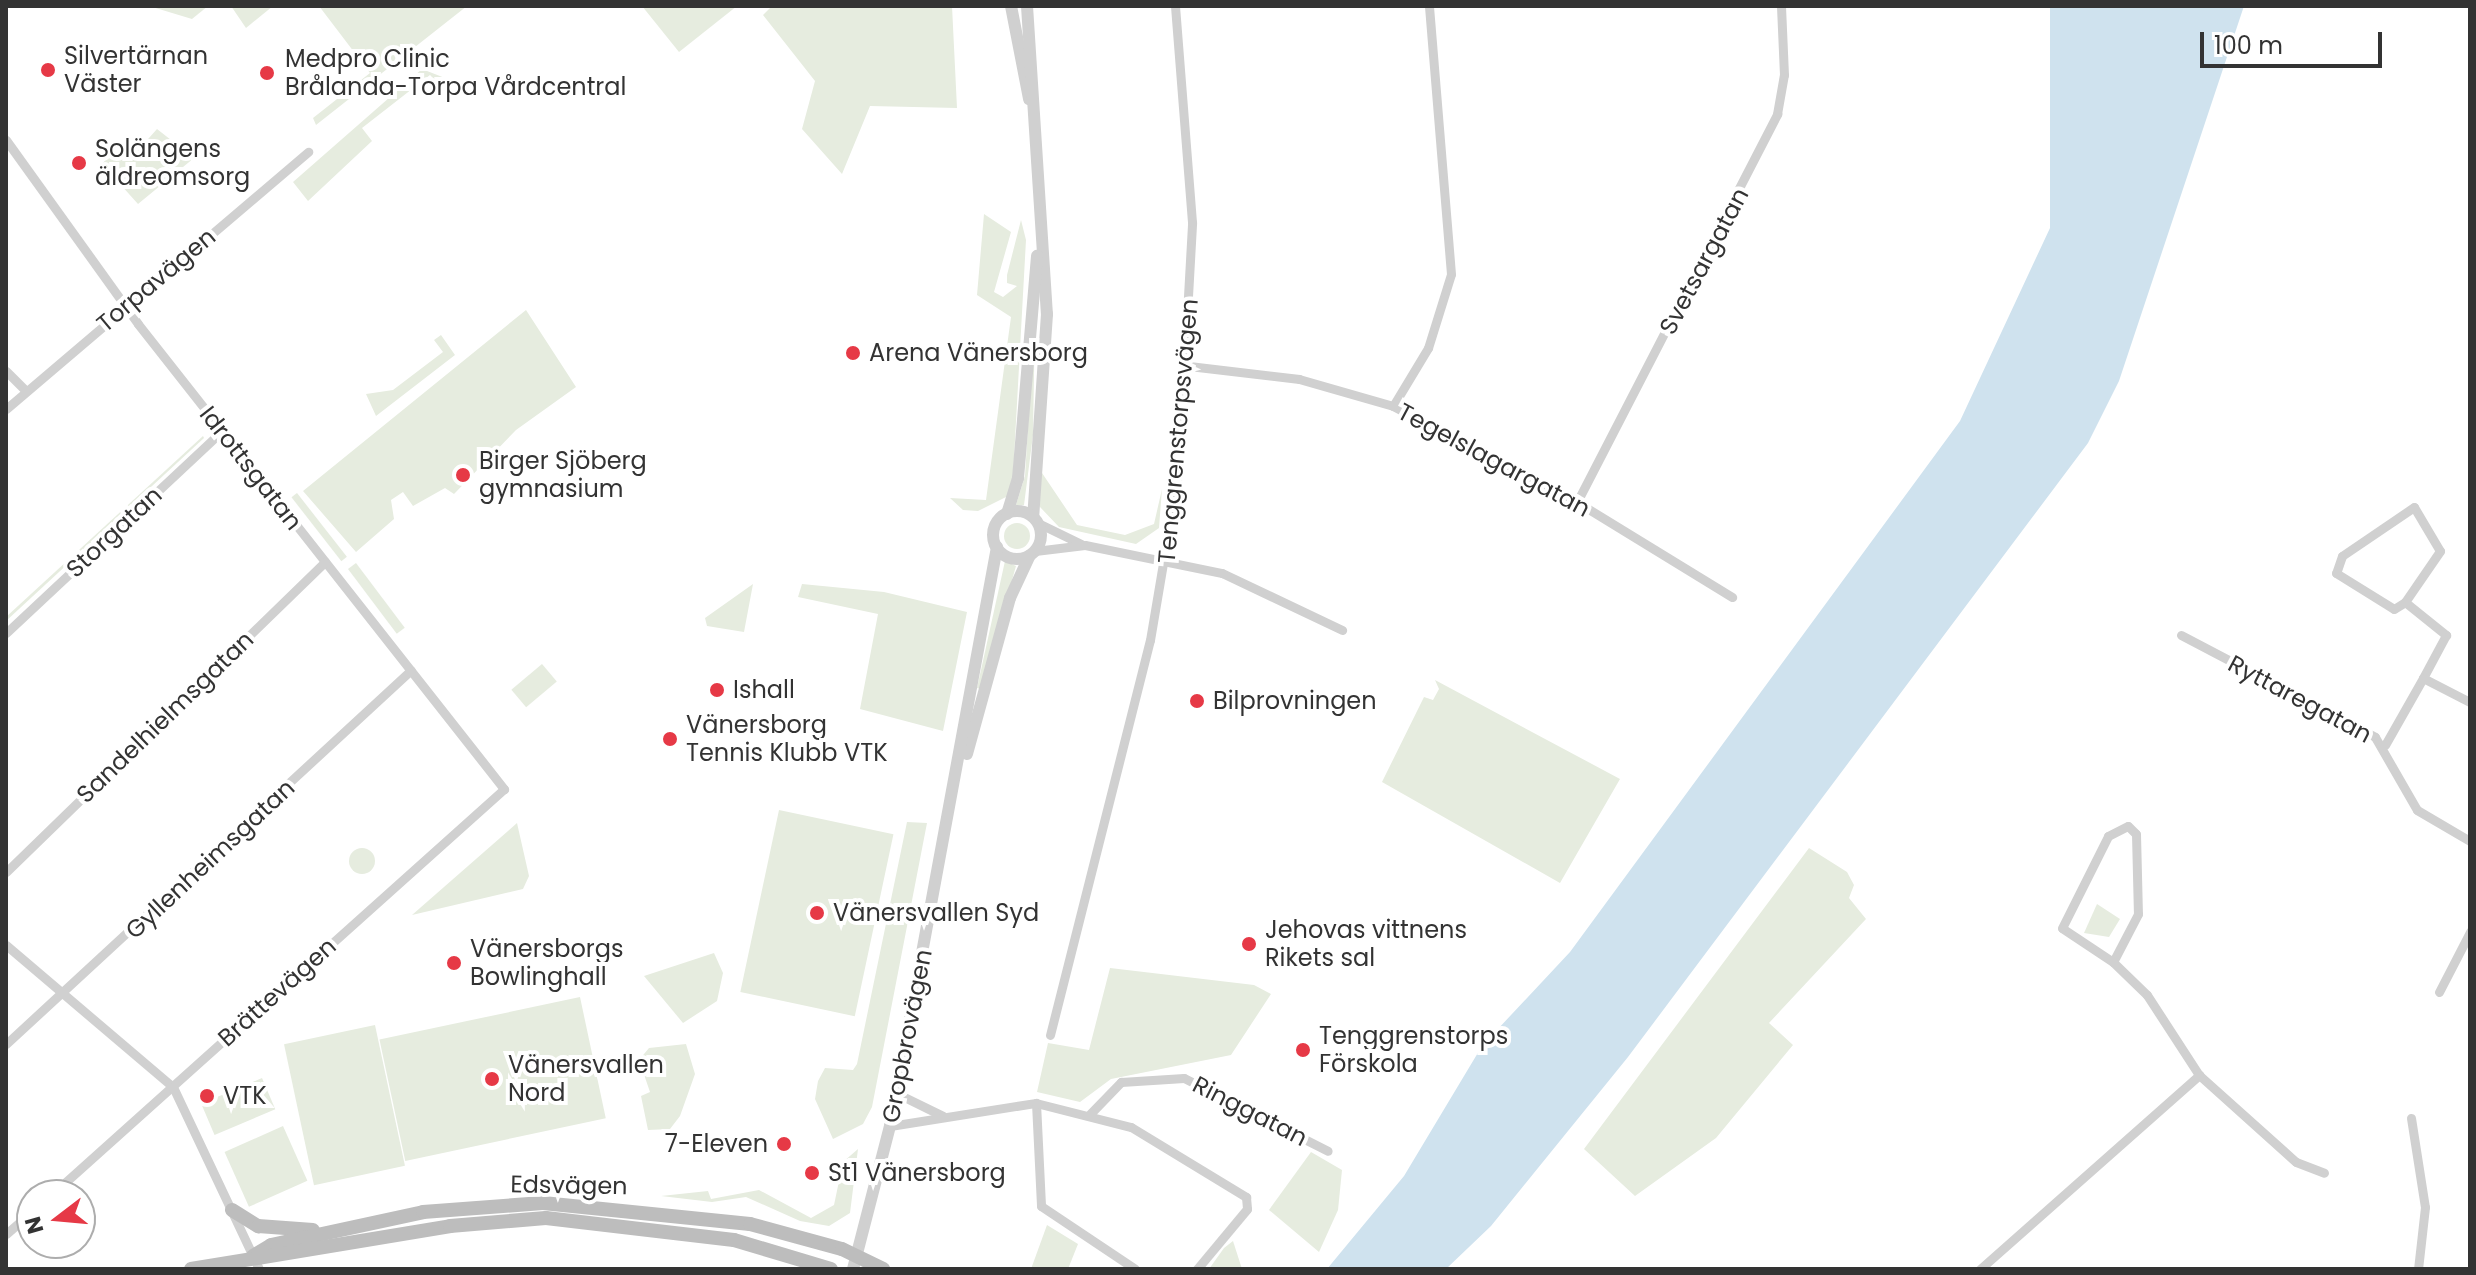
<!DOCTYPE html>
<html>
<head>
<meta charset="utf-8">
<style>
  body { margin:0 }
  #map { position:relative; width:2476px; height:1275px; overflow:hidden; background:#fff; font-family:Poppins,sans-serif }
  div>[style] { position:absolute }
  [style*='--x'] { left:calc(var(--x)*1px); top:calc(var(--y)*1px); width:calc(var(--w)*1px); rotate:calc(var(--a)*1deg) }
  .green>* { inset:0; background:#e6ecdf; transform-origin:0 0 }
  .round { border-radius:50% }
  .water>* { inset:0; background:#cfe2ee }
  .minor>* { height:9px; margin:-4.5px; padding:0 4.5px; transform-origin:4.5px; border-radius:4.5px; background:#d0d0d0 }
  .tertiary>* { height:12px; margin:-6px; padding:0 6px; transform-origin:6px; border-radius:6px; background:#d0d0d0 }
  .tertiary>.ring { margin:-6px; padding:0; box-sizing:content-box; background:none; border:12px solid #d0d0d0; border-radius:50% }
  .secondary>* { height:14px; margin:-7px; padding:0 7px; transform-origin:7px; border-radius:7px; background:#bdbdbd }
  .dots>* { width:22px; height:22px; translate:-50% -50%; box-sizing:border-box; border:4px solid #fff; border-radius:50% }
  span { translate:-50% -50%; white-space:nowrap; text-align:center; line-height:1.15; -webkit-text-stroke:8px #fff; paint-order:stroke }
  .poi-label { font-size:24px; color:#333 }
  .left { translate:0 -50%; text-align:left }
  .right { translate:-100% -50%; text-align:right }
  .street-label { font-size:24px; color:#333 }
  .frame { position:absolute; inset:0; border:8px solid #333; pointer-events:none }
  .north { position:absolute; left:16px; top:1179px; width:80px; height:80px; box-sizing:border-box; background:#fff; border:2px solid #adadad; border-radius:50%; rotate:254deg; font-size:22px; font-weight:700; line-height:32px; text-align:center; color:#333 }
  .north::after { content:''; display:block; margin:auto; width:28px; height:36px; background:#e63946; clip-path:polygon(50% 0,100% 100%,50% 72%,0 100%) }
  .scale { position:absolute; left:2200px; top:32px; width:182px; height:36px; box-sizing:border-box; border:4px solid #333; border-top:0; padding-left:10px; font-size:24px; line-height:28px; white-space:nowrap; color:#333; -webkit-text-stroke:6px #fff; paint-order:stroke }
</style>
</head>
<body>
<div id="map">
  <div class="green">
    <i style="clip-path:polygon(149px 6px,208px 6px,192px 19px)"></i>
    <i style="clip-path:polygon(231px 6px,273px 6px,246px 28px)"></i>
    <i style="clip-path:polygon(319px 6px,467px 6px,316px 125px,313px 118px,370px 73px)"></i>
    <i style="clip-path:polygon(642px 6px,737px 6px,679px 52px)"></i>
    <i style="clip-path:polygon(772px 6px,952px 6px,957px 108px,870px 106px,842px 174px,802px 129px,815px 81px,763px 15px)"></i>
    <i style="clip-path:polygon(422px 69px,450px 80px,442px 87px,430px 75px,362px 128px,372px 141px,308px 201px,293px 182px)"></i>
    <i style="clip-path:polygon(157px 129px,194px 158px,138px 204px,102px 164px,110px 155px,132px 157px)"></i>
    <i style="clip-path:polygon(984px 214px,1011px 232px,994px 292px,1003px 297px,1017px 286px,1007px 283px,1007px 275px,1021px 220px,1026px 240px,1013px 476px,1008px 496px,978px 511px,963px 510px,950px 498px,986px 500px,1011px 317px,977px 295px)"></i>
    <i style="clip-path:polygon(526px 310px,576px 387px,516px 430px,454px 494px,445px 488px,413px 506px,403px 492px,391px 500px,394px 519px,356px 552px,303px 491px)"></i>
    <i style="clip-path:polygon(1035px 313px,1033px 435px,1024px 505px,1016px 505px,1025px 476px)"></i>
    <i style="clip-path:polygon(441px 335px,455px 355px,376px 416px,366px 394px,393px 390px,443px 352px,434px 340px)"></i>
    <i style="clip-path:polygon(203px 436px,204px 438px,6px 621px,6px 617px)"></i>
    <i style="clip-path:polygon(1040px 470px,1077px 525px,1125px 535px,1154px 524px,1162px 489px,1159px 528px,1136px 544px,1059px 527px,1040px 507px)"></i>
    <i style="left:297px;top:493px;width:81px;height:7px;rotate:52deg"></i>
    <i class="round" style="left:1004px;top:523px;width:26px;height:26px"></i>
    <i style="clip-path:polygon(1005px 561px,1016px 566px,981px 689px,977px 688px)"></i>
    <i style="left:356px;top:563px;width:81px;height:10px;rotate:53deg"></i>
    <i style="clip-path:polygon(753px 584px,744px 632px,707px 626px,705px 618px)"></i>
    <i style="clip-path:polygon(802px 584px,884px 592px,967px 612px,943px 731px,860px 709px,878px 614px,798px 597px)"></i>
    <i style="left:542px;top:664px;width:23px;height:40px;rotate:50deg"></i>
    <i style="clip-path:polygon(1435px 680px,1620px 779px,1560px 883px,1382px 782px,1424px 697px,1433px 700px,1439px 689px)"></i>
    <i style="left:779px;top:810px;width:117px;height:186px;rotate:12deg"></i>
    <i style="clip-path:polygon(907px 822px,927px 823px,872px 1107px,863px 1124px,833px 1139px,815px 1099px,818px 1081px,825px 1068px,853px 1070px,857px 1064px)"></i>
    <i style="clip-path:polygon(517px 823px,529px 876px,523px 889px,412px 915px)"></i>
    <i style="clip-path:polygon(1809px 848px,1847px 872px,1854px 885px,1849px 898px,1866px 919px,1769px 1023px,1793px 1045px,1716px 1138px,1635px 1196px,1584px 1149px)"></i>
    <i class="round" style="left:349px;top:848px;width:26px;height:26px"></i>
    <i style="clip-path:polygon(2097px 904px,2120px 919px,2109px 937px,2084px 933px)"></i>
    <i style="clip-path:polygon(714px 953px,723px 973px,717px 1001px,683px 1023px,644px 976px)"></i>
    <i style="clip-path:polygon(1110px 968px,1254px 985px,1271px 994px,1231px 1055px,1111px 1079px,1080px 1102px,1037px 1092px,1048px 1043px,1089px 1050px)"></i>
    <i style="left:580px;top:997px;width:124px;height:205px;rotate:78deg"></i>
    <i style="left:375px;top:1025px;width:144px;height:93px;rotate:78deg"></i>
    <i style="clip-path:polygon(686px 1044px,695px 1074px,680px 1116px,670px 1129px,648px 1130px,641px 1096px,650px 1092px,639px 1060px,649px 1048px)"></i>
    <i style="left:262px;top:1078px;width:34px;height:66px;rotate:67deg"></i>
    <i style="left:283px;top:1126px;width:60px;height:64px;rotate:66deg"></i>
    <i style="clip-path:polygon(858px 1149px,850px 1213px,829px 1226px,800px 1221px,746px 1197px,712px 1202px,661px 1196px,708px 1191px,711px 1199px,759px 1190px,811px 1218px,834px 1205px,843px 1162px)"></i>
    <i style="clip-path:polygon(1311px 1152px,1342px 1170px,1338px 1210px,1319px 1252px,1269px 1210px)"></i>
    <i style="clip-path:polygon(1047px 1225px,1078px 1244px,1068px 1269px,1031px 1269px)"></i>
    <i style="clip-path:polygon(1233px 1241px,1242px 1269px,1209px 1269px,1224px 1248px)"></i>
  </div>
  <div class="water">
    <i style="clip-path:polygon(2050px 6px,2244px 6px,2119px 381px,2088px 443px,1628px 1057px,1491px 1226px,1446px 1269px,1327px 1269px,1404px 1176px,1482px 1046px,1570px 952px,1960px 421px,2050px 228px)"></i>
  </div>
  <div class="minor">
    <i style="--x:6;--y:140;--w:226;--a:54.3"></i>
    <i style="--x:138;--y:324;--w:592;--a:51.79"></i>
    <i style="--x:504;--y:789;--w:608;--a:138.13"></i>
    <i style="--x:1189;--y:366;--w:111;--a:6.7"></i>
    <i style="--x:1299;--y:379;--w:98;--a:16"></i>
    <i style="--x:1393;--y:406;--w:208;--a:27.6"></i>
    <i style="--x:1577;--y:502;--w:182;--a:31.5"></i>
    <i style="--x:6;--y:371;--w:28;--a:45"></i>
    <i style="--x:1393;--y:406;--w:68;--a:-58.9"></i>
    <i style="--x:1428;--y:348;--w:77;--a:-72.7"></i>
    <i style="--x:1451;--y:274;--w:269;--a:-94.7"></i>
    <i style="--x:6;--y:409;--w:397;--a:-40.4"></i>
    <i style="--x:1577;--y:502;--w:437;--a:-62.7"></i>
    <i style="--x:1777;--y:114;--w:40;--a:-80"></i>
    <i style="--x:1784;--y:75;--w:69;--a:-92.5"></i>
    <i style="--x:1038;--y:523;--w:48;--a:26"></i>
    <i style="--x:1035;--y:551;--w:50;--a:-6.8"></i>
    <i style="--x:1085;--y:545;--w:140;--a:11.6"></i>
    <i style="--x:1222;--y:573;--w:133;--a:25.4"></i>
    <i style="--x:2405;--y:602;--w:62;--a:-55.5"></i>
    <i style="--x:2440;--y:551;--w:51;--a:-120.6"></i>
    <i style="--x:2414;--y:507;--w:87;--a:145.8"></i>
    <i style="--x:2342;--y:556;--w:18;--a:109"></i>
    <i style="--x:2336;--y:573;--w:68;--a:31.8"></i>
    <i style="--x:2394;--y:609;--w:13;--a:-32"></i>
    <i style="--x:2405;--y:602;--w:53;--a:38.8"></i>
    <i style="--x:2446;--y:635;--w:49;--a:118.1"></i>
    <i style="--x:6;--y:633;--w:296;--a:-43.1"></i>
    <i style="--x:2181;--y:635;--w:219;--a:27.7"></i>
    <i style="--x:2375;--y:737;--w:84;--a:60.1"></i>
    <i style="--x:2417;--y:810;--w:61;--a:30.3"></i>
    <i style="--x:2385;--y:745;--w:77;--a:-60.4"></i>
    <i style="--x:2423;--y:678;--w:53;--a:27.1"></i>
    <i style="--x:6;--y:872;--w:445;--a:-44.2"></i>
    <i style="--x:6;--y:945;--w:219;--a:40.4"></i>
    <i style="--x:173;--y:1087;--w:201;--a:64.7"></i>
    <i style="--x:2113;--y:962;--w:61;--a:-146.3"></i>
    <i style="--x:2062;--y:928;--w:103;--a:-63.4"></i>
    <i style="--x:2108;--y:836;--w:22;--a:-27"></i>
    <i style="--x:2128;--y:826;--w:11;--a:45"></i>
    <i style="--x:2136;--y:834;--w:80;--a:88.6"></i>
    <i style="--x:2138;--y:914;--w:54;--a:117.5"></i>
    <i style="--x:2113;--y:962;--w:47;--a:44.1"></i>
    <i style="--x:2147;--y:995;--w:95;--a:57"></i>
    <i style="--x:2199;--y:1075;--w:130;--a:41.9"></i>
    <i style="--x:2296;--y:1162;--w:30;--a:21"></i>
    <i style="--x:2439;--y:992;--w:68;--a:-62.7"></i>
    <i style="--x:1050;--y:1035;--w:407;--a:-75.8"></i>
    <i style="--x:1150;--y:640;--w:167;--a:-80.4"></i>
    <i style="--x:1178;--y:475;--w:253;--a:-86.8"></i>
    <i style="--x:1192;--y:222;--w:217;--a:-94.5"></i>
    <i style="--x:6;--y:1044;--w:551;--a:-42.72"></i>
    <i style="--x:896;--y:1093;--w:52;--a:26.1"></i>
    <i style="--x:1036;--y:1103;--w:103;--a:87.2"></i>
    <i style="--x:1041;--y:1206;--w:113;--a:33.8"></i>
    <i style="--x:1090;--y:1114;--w:45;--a:-45.9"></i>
    <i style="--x:1121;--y:1082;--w:63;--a:-3.6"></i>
    <i style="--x:1184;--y:1078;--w:161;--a:26.9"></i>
    <i style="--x:2411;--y:1118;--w:90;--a:81.1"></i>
    <i style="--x:2425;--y:1207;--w:62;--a:96.4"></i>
    <i style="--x:890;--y:1126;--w:148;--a:-9"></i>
    <i style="--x:1036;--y:1103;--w:98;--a:14.2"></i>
    <i style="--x:1131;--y:1127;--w:135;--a:31.3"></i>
    <i style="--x:1246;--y:1197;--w:12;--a:85"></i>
    <i style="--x:1247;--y:1209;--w:78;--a:129.8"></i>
    <i style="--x:6;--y:1234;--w:35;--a:-41"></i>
    <i style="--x:1980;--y:1269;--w:293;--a:-41.5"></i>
  </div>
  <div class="tertiary">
    <i style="--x:1011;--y:6;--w:95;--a:79"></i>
    <i style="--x:1027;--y:6;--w:309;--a:86.3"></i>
    <i style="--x:1047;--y:314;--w:203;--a:93.9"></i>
    <i class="ring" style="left:993px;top:511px;width:36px;height:36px"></i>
    <i style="--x:1007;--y:514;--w:38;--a:-73"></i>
    <i style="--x:1018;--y:478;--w:223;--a:-85.1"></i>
    <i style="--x:967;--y:754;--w:162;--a:-74.6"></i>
    <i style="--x:1010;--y:598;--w:47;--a:-65.1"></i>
    <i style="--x:853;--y:1269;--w:148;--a:-75.5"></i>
    <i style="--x:890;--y:1126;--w:589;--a:-79.53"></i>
  </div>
  <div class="secondary">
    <i style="--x:232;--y:1210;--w:31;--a:32"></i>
    <i style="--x:258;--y:1226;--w:55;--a:4.2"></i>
    <i style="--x:253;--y:1256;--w:21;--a:-31"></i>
    <i style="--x:271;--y:1245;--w:156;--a:-12.2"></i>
    <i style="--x:423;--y:1212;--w:120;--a:-4.3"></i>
    <i style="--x:543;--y:1203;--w:208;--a:5.8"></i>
    <i style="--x:750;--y:1224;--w:95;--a:15.2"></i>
    <i style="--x:842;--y:1249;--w:46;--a:26"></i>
    <i style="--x:191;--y:1269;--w:263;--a:-9.4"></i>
    <i style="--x:450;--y:1226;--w:96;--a:-4.8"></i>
    <i style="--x:546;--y:1218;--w:189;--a:6.7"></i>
    <i style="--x:734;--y:1240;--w:101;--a:16.6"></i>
  </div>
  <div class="dots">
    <i style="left:48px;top:70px;background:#e63946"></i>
    <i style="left:267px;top:73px;background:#e63946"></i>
    <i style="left:79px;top:163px;background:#e63946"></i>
    <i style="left:853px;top:353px;background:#e63946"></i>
    <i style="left:463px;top:475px;background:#e63946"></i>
    <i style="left:717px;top:690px;background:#e63946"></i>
    <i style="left:1197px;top:701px;background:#e63946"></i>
    <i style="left:670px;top:739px;background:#e63946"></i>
    <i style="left:817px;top:913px;background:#e63946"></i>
    <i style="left:1249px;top:944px;background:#e63946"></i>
    <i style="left:454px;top:963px;background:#e63946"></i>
    <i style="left:1303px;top:1050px;background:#e63946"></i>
    <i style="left:492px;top:1079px;background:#e63946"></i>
    <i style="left:207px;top:1096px;background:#e63946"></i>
    <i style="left:784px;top:1144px;background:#e63946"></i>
    <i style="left:812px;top:1173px;background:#e63946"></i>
  </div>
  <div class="poi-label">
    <span class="left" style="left:64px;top:70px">Silvertärnan<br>Väster</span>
    <span class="left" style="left:285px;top:73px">Medpro Clinic<br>Brålanda-Torpa Vårdcentral</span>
    <span class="left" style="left:95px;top:163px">Solängens<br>äldreomsorg</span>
    <span class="left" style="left:869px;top:353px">Arena Vänersborg</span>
    <span class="left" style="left:479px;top:475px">Birger Sjöberg<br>gymnasium</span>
    <span class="left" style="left:733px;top:690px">Ishall</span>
    <span class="left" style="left:1213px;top:701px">Bilprovningen</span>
    <span class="left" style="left:686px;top:739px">Vänersborg<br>Tennis Klubb VTK</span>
    <span class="left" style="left:833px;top:913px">Vänersvallen Syd</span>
    <span class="left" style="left:1265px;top:944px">Jehovas vittnens<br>Rikets sal</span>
    <span class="left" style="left:470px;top:963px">Vänersborgs<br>Bowlinghall</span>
    <span class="left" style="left:1319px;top:1050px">Tenggrenstorps<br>Förskola</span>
    <span class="left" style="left:508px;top:1079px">Vänersvallen<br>Nord</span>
    <span class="left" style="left:223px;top:1096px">VTK</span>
    <span class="right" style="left:768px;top:1144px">7-Eleven</span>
    <span class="left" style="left:828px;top:1173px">St1 Vänersborg</span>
  </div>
  <div class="street-label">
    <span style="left:1704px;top:261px;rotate:-62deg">Svetsargatan</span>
    <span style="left:156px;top:280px;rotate:-40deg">Torpavägen</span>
    <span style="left:1178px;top:431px;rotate:-85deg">Tenggrenstorpsvägen</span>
    <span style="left:1494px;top:460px;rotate:28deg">Tegelslagargatan</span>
    <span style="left:251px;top:468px;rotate:52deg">Idrottsgatan</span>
    <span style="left:114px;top:532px;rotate:-43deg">Storgatan</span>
    <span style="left:2300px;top:699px;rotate:28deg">Ryttaregatan</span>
    <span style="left:165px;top:717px;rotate:-44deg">Sandelhielmsgatan</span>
    <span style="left:210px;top:859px;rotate:-43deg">Gyllenheimsgatan</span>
    <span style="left:277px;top:992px;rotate:-42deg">Brättevägen</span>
    <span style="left:907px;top:1036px;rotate:-79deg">Gropbrovägen</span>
    <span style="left:1250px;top:1111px;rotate:27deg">Ringgatan</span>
    <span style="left:569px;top:1185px;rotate:1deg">Edsvägen</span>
  </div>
  <div class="frame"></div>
  <div class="north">N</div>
  <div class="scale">100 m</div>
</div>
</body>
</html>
